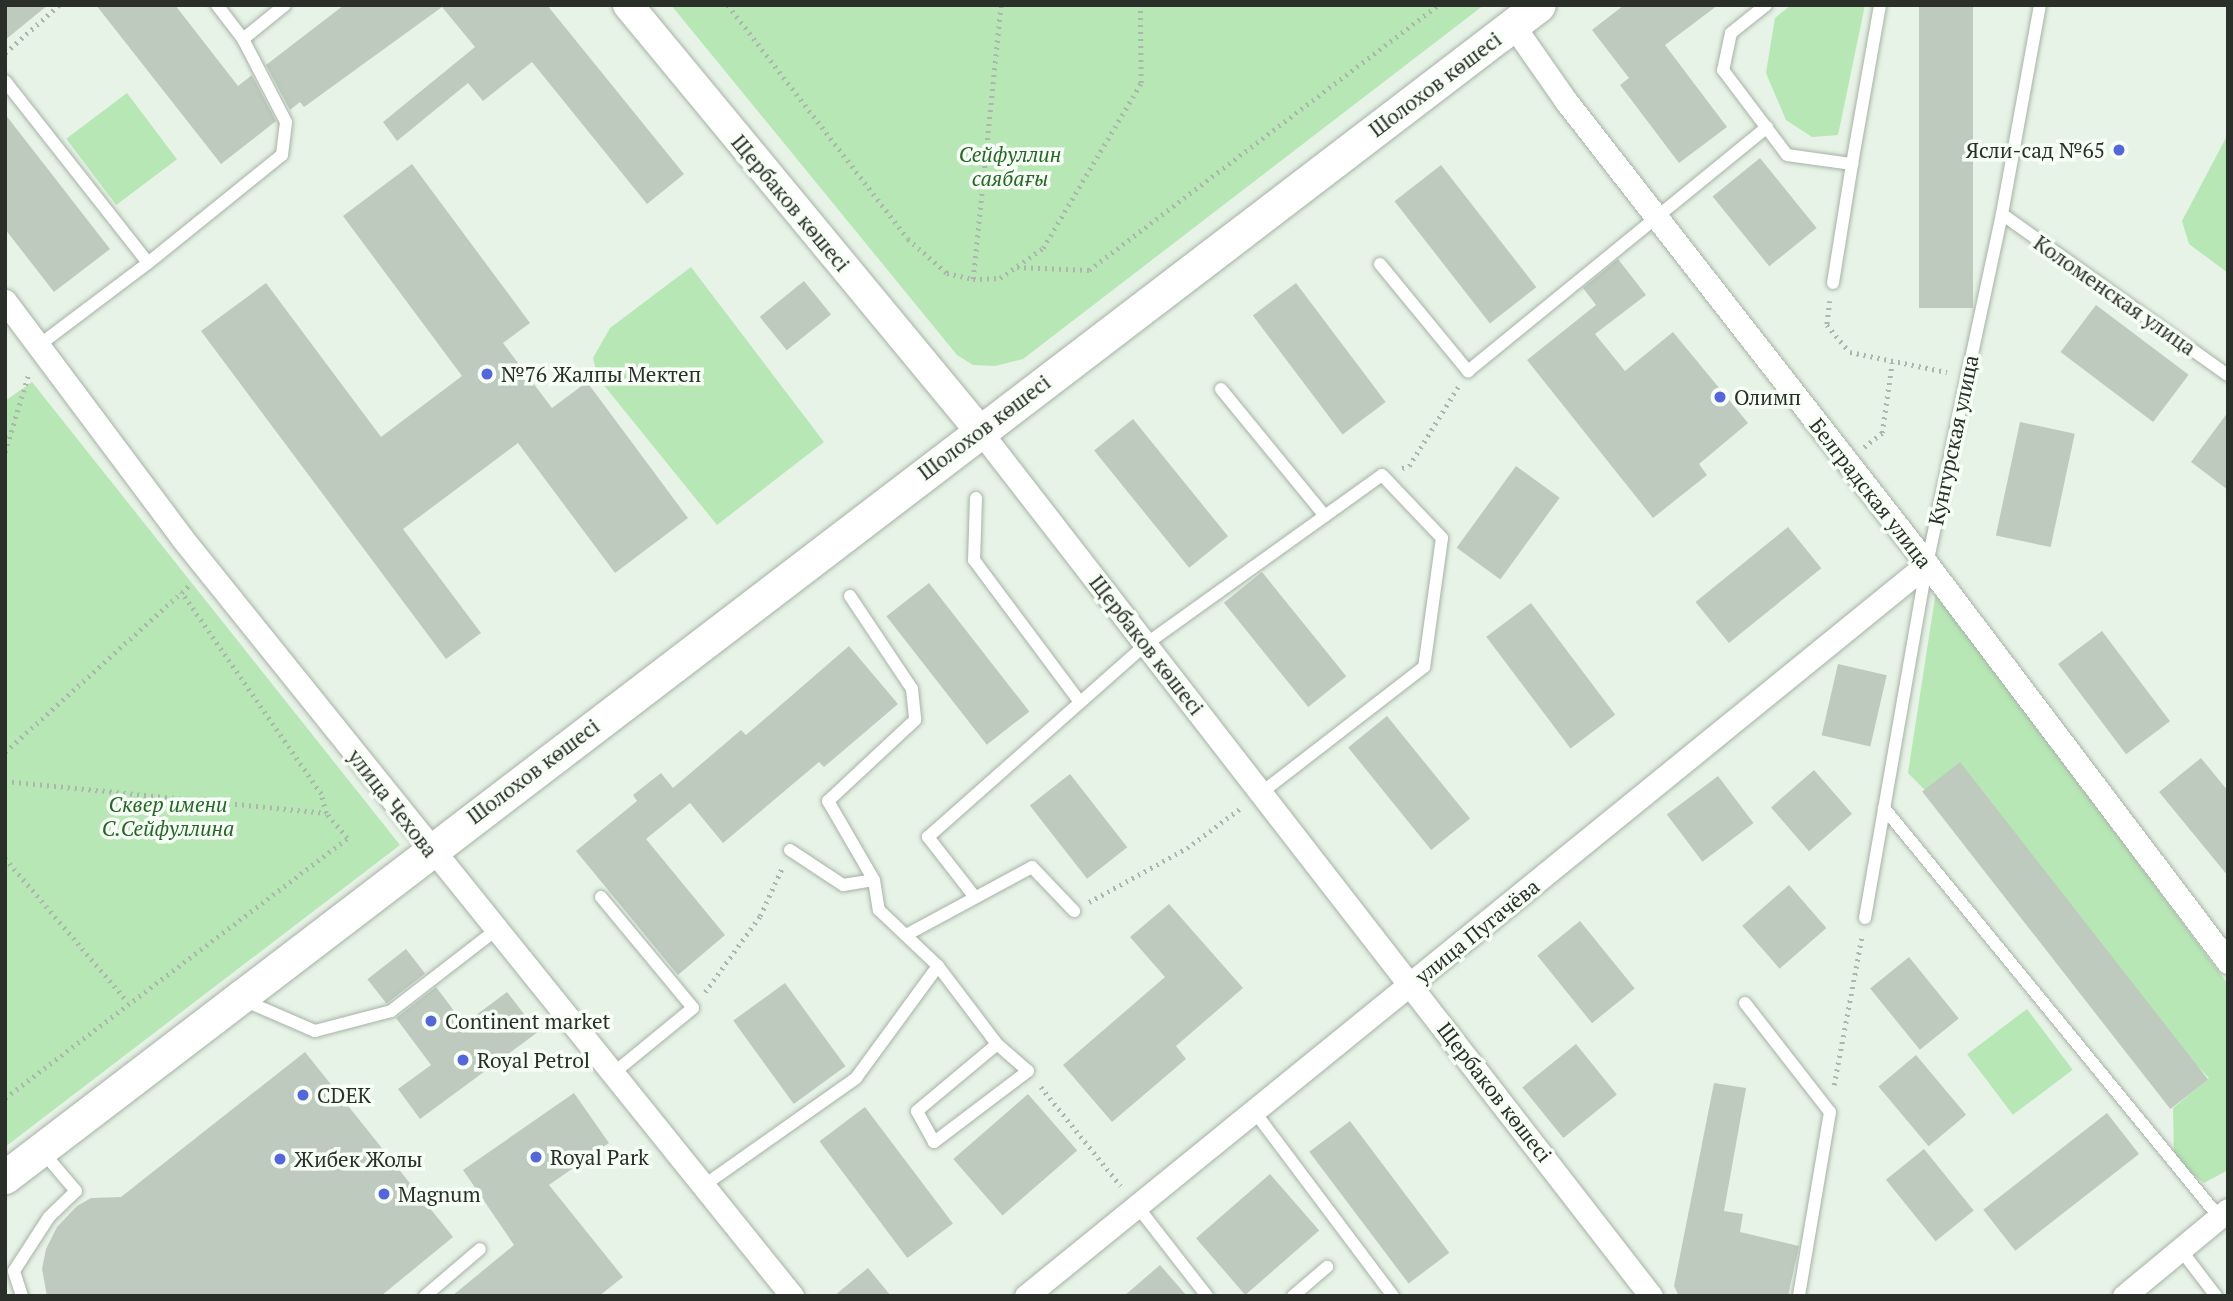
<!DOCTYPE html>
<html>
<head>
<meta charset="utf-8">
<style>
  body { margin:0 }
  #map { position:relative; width:2233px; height:1301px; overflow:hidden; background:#e7f3e7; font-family:"PT Serif",serif }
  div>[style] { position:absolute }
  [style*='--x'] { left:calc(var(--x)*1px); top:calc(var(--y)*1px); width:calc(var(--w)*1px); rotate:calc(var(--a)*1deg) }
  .green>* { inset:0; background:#b7e7b5; transform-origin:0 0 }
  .building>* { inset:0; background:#becabe; transform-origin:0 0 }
  .path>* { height:4.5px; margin-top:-2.25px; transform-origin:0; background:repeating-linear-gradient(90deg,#adb6ad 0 2px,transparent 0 7px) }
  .roads { filter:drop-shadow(0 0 2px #a7b2a6) drop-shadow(0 0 2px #a7b2a6) }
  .service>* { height:12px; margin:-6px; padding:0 6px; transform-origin:6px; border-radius:6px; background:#fff }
  .minor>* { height:23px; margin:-11.5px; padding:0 11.5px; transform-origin:11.5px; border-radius:11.5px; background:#fff }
  .tertiary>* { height:30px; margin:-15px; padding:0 15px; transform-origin:15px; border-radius:15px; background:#fff }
  .secondary>* { height:33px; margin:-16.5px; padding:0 16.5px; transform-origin:16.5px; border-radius:16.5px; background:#fff }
  .dots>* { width:19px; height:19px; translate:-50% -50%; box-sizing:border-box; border:4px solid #f8fff7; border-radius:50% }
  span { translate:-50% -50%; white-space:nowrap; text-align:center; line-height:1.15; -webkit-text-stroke:7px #f8fff7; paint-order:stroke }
  .street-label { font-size:21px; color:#2b2f2a }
  .poi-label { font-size:21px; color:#2b2f2a }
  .right { translate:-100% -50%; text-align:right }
  .left { translate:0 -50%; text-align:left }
  .park-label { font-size:21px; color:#226724; font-style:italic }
  .frame { position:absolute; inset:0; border:7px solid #2b2f2a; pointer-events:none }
</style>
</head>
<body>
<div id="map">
  <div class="green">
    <i style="clip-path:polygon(671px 5px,1484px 5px,1023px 359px,995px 366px,973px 365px,957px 355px)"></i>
    <i style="clip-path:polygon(1791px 5px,1865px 5px,1838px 135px,1812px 137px,1786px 120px,1766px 73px,1775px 18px)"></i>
    <i style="left:127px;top:93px;width:83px;height:76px;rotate:53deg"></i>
    <i style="clip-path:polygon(2228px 134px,2228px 273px,2189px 244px,2182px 221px)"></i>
    <i style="clip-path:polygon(691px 267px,824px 442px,717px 525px,598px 378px,593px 358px,610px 328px)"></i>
    <i style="clip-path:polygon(32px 382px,400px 845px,5px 1147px,5px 401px)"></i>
    <i style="clip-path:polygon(1936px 591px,2228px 984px,2228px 1170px,2204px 1183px,2174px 1159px,2173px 1108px,2209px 1078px,1908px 773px)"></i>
    <i style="left:2027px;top:1009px;width:76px;height:75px;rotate:53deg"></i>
  </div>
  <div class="building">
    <i style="clip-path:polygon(5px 5px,48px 5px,5px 40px)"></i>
    <i style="clip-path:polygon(96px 5px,175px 5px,238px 86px,252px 75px,276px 121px,221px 164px)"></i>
    <i style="clip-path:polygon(344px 5px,547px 5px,684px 174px,647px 204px,532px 62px,483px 101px,468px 83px,397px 141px,383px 122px,475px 47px,442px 7px,304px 107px,300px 102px,290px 110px,266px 65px)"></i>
    <i style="clip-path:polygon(1624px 5px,1718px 5px,1665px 45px,1727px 127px,1679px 163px,1620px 85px,1629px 78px,1592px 30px)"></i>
    <i style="left:1919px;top:5px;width:54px;height:303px"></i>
    <i style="clip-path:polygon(5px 114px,110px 249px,54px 292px,5px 229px)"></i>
    <i style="left:1760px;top:158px;width:90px;height:61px;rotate:51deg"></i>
    <i style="clip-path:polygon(412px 164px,530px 323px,503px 343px,552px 408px,587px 382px,688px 518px,615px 573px,518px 443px,403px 529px,481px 633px,446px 659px,201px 331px,266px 283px,381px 437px,462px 376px,343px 216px)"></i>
    <i style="left:1441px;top:165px;width:155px;height:59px;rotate:52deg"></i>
    <i style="clip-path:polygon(1618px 259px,1646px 295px,1595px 334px,1625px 371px,1673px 332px,1748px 423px,1699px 464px,1707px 475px,1653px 518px,1527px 360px,1596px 305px,1583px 288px)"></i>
    <i style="left:804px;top:281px;width:43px;height:57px;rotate:51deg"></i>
    <i style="left:1296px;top:283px;width:149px;height:54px;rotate:53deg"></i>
    <i style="left:2096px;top:305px;width:116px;height:59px;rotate:37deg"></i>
    <i style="clip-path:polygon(2228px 412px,2228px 490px,2191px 462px)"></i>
    <i style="left:1133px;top:419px;width:151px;height:50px;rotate:51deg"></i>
    <i style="left:2020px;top:422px;width:56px;height:116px;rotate:12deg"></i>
    <i style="left:1516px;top:466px;width:54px;height:101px;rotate:36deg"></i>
    <i style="left:1788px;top:527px;width:53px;height:119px;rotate:51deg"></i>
    <i style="left:1262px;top:572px;width:134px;height:49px;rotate:51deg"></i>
    <i style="left:929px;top:583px;width:163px;height:54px;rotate:52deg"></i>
    <i style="left:1531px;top:603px;width:140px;height:56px;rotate:53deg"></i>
    <i style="left:2102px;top:631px;width:113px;height:55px;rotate:53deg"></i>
    <i style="clip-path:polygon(849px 646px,898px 704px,824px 767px,819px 762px,723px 843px,690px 803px,646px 839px,725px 935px,678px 975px,576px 851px,637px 801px,633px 795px,661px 773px,673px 788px,741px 730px,746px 735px)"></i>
    <i style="left:1838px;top:664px;width:50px;height:73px;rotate:13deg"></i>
    <i style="left:1387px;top:716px;width:132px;height:50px;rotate:51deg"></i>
    <i style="clip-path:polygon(2201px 758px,2228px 791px,2228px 876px,2159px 792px)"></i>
    <i style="left:1960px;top:762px;width:403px;height:48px;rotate:52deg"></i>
    <i style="left:1814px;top:770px;width:58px;height:57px;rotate:49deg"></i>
    <i style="left:1070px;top:774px;width:93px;height:51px;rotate:52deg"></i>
    <i style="left:1718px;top:776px;width:59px;height:64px;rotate:53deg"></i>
    <i style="left:1789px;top:885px;width:57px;height:62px;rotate:49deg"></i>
    <i style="clip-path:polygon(1169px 904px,1243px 988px,1176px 1046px,1186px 1059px,1112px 1122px,1063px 1065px,1165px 977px,1130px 937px)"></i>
    <i style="left:1580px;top:921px;width:87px;height:55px;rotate:51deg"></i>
    <i style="left:406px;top:949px;width:31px;height:49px;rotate:52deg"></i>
    <i style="left:1909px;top:957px;width:79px;height:50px;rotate:51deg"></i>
    <i style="left:785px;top:983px;width:103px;height:64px;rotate:54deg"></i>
    <i style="clip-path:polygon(436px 987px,464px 1024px,507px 992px,538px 1032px,420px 1119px,398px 1089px,431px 1065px,396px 1018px)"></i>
    <i style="left:1576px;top:1044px;width:65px;height:69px;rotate:51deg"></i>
    <i style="clip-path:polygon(305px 1052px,453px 1237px,381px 1296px,47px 1296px,42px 1269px,46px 1249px,57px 1227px,77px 1206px,91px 1198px,121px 1197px)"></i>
    <i style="left:1916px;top:1055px;width:78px;height:49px;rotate:50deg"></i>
    <i style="clip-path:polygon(1714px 1083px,1746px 1088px,1724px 1211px,1743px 1214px,1740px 1232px,1799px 1246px,1788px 1296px,1679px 1296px,1674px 1286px)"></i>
    <i style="clip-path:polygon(574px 1093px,609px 1143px,549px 1185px,623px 1277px,599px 1296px,452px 1296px,514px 1245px,463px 1170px)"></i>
    <i style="left:1028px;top:1094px;width:75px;height:99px;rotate:49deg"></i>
    <i style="left:865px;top:1107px;width:146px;height:57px;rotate:53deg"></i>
    <i style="left:2107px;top:1113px;width:52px;height:157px;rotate:52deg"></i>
    <i style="left:1350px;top:1121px;width:165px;height:51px;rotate:53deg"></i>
    <i style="left:1924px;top:1149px;width:79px;height:49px;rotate:51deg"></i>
    <i style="left:1270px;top:1174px;width:75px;height:98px;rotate:49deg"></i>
    <i style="clip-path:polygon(1160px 1265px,1187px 1296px,1124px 1296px)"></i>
    <i style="clip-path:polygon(868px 1268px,891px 1296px,834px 1296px)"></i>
  </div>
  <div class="path">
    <i style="--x:728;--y:5;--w:295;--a:52.4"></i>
    <i style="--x:908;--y:239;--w:52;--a:41.1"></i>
    <i style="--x:947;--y:273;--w:27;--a:13"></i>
    <i style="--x:973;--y:279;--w:27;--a:-2"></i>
    <i style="--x:1000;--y:278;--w:52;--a:-34.9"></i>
    <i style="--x:1043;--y:248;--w:192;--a:-59.3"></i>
    <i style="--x:1141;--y:83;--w:78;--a:-90.7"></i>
    <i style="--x:5;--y:53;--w:72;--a:-41.6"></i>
    <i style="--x:1017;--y:267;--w:72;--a:2.4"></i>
    <i style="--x:1089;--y:270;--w:438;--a:-37.2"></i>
    <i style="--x:973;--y:279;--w:275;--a:-84.2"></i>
    <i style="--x:1830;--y:301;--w:24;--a:97"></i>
    <i style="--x:1827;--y:325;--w:35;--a:50"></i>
    <i style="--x:1850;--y:352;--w:99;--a:11.7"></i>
    <i style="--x:1864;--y:447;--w:23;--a:-38"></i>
    <i style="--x:1882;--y:433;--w:71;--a:-81.9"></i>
    <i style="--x:5;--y:452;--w:79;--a:-73.2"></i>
    <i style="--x:1402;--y:468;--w:7;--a:-16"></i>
    <i style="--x:1409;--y:466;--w:93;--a:-58.2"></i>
    <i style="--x:5;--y:752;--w:248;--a:-42.1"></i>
    <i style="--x:5;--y:781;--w:323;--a:5.7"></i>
    <i style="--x:5;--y:858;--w:189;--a:49.5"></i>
    <i style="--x:1089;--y:902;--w:112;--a:-28.9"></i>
    <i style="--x:1187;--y:848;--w:69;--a:-36.7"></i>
    <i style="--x:705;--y:992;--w:94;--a:-54.1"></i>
    <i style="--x:760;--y:916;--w:55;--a:-65.3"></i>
    <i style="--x:1834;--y:1085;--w:152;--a:-79.4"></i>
    <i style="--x:1041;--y:1087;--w:127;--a:51.1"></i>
    <i style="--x:5;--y:1098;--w:430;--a:-37.2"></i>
    <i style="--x:347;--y:838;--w:33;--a:-130"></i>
    <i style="--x:326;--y:813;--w:20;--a:-105"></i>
    <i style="--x:321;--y:794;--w:246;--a:-124.7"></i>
  </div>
  <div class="roads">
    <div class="service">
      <i style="--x:217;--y:5;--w:43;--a:52.6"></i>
      <i style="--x:1766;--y:5;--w:45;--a:141.3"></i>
      <i style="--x:1731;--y:33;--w:38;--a:102"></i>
      <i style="--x:1723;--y:70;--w:106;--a:53"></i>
      <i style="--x:1787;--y:155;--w:66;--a:7.9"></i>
      <i style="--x:1852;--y:164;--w:161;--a:-80"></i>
      <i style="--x:5;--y:81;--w:231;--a:51.8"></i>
      <i style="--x:148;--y:263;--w:136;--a:143"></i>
      <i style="--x:2002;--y:214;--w:277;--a:35.5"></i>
      <i style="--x:148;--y:263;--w:172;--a:-38.9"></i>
      <i style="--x:282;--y:155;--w:33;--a:-83"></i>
      <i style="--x:286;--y:122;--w:93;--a:-117.4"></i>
      <i style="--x:243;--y:39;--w:54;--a:-39"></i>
      <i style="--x:1380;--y:264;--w:139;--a:50.6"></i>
      <i style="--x:1468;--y:371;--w:386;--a:-39.2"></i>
      <i style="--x:1833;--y:283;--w:121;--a:-80.9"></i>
      <i style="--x:1221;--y:389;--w:164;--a:50.7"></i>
      <i style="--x:976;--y:498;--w:62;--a:91.8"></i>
      <i style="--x:974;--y:560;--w:177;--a:53.3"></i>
      <i style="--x:850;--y:596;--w:112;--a:56.3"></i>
      <i style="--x:912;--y:689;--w:31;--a:84"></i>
      <i style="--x:915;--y:720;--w:119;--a:137"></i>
      <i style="--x:828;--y:801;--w:91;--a:59.8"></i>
      <i style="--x:1884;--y:808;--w:529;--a:50.68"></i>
      <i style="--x:790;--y:850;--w:64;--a:33.4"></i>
      <i style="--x:843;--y:885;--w:31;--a:-9"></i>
      <i style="--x:874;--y:880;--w:30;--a:81"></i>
      <i style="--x:879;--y:910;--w:81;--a:43.5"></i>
      <i style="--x:974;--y:896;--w:75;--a:-127.9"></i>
      <i style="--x:928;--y:837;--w:291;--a:-41.5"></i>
      <i style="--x:1146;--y:644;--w:290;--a:-35.6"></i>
      <i style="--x:1382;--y:475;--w:87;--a:46.4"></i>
      <i style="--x:1442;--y:538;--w:130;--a:97.9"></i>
      <i style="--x:1424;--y:667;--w:205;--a:142.3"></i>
      <i style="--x:601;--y:897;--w:144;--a:50.3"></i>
      <i style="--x:693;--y:1008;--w:106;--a:140.7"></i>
      <i style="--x:1865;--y:918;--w:359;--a:-80.1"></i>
      <i style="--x:1927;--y:564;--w:358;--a:-77.9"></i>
      <i style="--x:2002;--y:214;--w:212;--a:-79.7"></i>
      <i style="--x:908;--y:934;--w:141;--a:-28.4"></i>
      <i style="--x:1032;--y:867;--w:61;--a:46.3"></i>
      <i style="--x:241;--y:999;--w:81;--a:23.4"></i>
      <i style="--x:315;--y:1031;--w:79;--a:-14.7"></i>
      <i style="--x:391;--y:1011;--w:134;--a:-37.7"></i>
      <i style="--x:1745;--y:1003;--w:138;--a:52.1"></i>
      <i style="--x:1830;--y:1112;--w:187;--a:99.6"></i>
      <i style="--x:1254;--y:1111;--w:231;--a:53.1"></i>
      <i style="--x:706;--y:1184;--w:184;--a:-35.2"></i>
      <i style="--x:856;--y:1078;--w:139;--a:-53.8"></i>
      <i style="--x:938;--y:966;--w:98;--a:52.9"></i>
      <i style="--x:997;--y:1044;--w:41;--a:41.1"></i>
      <i style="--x:1028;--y:1071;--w:118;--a:142.9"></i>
      <i style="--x:934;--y:1142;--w:35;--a:-119"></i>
      <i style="--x:917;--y:1111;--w:104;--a:-39.9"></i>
      <i style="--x:1137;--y:1206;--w:114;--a:52.1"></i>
      <i style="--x:2181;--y:1250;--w:58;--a:52.7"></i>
      <i style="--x:22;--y:1296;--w:26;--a:-108"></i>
      <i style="--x:14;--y:1271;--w:64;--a:-57.1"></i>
      <i style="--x:49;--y:1217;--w:37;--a:-44"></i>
      <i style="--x:76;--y:1191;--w:54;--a:-130.5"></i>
      <i style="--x:425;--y:1296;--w:72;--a:-40.5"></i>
      <i style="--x:1293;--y:1296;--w:45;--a:-40.5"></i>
    </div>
    <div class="minor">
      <i style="--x:1513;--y:25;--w:93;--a:55.1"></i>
      <i style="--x:1566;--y:101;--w:587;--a:52.06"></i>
      <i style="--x:1927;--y:564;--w:499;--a:52.9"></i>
      <i style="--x:5;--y:301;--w:296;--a:53.2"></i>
      <i style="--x:182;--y:538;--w:973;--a:51.17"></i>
      <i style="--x:980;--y:431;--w:1095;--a:52.2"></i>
      <i style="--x:1026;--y:1296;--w:1161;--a:-39.09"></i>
      <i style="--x:2124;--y:1296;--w:135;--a:-39.6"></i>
    </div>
    <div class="tertiary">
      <i style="--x:628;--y:5;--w:553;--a:50.43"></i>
    </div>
    <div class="secondary">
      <i style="--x:5;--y:1177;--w:1930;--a:-37.38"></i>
    </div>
  </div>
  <div class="dots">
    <i style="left:2119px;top:150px;background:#5466dc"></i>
    <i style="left:487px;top:374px;background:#5466dc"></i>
    <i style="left:1720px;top:397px;background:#5466dc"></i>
    <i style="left:431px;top:1021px;background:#5466dc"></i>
    <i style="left:463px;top:1060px;background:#5466dc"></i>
    <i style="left:303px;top:1095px;background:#5466dc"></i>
    <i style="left:536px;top:1157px;background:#5466dc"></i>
    <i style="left:280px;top:1159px;background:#5466dc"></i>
    <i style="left:384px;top:1194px;background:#5466dc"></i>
  </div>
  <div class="street-label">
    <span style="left:1435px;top:84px;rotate:-37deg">Шолохов көшесі</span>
    <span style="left:791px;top:203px;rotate:50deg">Щербаков көшесі</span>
    <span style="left:2115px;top:295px;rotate:35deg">Коломенская улица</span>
    <span style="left:984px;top:427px;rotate:-37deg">Шолохов көшесі</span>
    <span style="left:1953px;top:440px;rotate:-78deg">Кунгурская улица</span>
    <span style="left:1871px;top:493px;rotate:52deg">Белградская улица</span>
    <span style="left:1147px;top:645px;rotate:52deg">Щербаков көшесі</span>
    <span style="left:533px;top:771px;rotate:-37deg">Шолохов көшесі</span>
    <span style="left:393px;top:803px;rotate:52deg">улица Чехова</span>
    <span style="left:1477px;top:931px;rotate:-39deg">улица Пугачёва</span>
    <span style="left:1495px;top:1092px;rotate:52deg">Щербаков көшесі</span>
  </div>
  <div class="poi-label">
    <span class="right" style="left:2105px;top:150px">Ясли-сад №65</span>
    <span class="left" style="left:501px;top:374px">№76 Жалпы Мектеп</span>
    <span class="left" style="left:1734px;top:397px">Олимп</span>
    <span class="left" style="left:445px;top:1021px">Continent market</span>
    <span class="left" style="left:477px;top:1060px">Royal Petrol</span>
    <span class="left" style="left:317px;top:1095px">CDEK</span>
    <span class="left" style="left:550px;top:1157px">Royal Park</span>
    <span class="left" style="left:294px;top:1159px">Жибек Жолы</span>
    <span class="left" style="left:398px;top:1194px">Magnum</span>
  </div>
  <div class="park-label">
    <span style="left:1010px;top:166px">Сейфуллин<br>саябағы</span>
    <span style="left:168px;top:816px">Сквер имени<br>С.Сейфуллина</span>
  </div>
  <div class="frame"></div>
</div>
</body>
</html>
